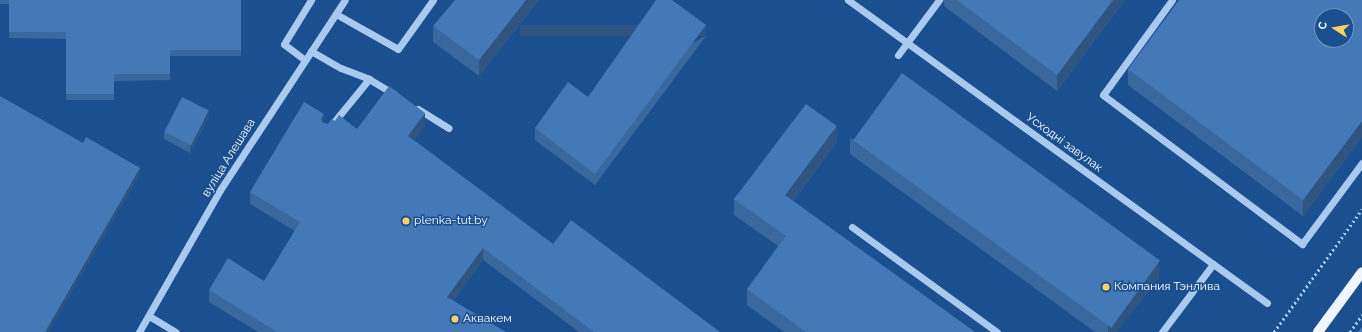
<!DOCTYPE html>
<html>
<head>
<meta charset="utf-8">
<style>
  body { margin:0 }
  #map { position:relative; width:1362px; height:332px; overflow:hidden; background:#1b4f8f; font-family:Raleway,sans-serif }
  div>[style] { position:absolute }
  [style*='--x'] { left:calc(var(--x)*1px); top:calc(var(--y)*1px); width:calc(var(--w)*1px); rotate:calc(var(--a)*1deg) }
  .path>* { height:2.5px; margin-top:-1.25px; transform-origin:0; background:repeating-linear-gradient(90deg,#a9c9ee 0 2px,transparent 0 5px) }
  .minor>* { height:7px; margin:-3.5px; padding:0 3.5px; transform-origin:3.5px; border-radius:3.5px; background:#a9c9ee }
  .major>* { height:10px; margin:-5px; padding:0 5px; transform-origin:5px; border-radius:5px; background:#f0f6ff }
  .wall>* { inset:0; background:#3a679d }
  .shaded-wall>* { inset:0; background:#305480; transform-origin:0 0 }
  .building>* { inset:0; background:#4478b7; transform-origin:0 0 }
  .dots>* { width:11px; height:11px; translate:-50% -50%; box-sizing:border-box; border:2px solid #1b4f8f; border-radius:50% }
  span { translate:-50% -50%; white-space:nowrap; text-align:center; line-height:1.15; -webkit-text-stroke:3px #1b4f8f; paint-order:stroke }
  .street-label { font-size:12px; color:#fff }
  .poi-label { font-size:12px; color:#fff }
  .left { translate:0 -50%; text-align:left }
  .north { position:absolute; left:1314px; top:8px; width:40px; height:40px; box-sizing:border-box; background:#1b4f8f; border:1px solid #7695bc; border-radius:50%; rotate:282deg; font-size:11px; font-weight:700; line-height:16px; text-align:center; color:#fff }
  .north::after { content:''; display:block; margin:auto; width:14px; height:18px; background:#ffd166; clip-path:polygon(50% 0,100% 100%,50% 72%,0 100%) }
</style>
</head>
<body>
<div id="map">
  <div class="path">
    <i style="--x:1274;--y:332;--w:151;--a:-54.4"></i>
    <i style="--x:1350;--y:332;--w:21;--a:-55"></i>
  </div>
  <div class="minor">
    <i style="--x:848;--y:0;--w:517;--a:35.87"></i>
    <i style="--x:1172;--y:0;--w:117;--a:126"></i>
    <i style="--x:1103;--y:95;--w:249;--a:36.8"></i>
    <i style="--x:1302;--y:244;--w:101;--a:-53.5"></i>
    <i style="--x:336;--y:14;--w:71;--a:29.4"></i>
    <i style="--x:398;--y:49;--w:60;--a:-54.5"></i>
    <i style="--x:311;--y:51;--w:34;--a:30"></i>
    <i style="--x:341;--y:68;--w:30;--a:21"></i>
    <i style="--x:369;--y:79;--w:29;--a:31"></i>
    <i style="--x:898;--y:55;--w:69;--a:-53.3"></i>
    <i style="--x:305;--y:60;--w:26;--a:-143"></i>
    <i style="--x:284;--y:44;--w:52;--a:-58.5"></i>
    <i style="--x:418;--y:109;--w:36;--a:32"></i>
    <i style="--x:329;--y:128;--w:63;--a:-50.8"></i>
    <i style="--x:852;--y:227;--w:179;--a:35.9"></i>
    <i style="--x:149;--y:316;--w:31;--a:31"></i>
    <i style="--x:139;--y:332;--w:163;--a:-60.3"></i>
    <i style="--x:220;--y:190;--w:227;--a:-56.7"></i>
    <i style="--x:1162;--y:332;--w:85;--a:-53.1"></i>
  </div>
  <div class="major">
    <i style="--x:1318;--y:332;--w:74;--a:-53.7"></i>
  </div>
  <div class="wall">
    <i style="clip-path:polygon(0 0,241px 0,241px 56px,170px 56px,170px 80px,114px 81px,114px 100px,66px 100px,66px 39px,9px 38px,9px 4px,0 4px)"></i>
    <i style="clip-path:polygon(539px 0,479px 76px,433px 42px,433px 26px)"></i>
    <i style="clip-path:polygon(944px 0,1125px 0,1057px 91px,944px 6px)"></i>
    <i style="clip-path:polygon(1362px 0,1362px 137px,1303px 216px,1128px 85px,1128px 69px)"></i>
    <i style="clip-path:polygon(706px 36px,595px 185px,535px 140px,535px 128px,588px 97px)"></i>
    <i style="clip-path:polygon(209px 117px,190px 153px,164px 139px,164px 132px)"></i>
    <i style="clip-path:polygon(335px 121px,357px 129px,425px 125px,414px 140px,553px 244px,720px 332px,579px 332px,483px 260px,453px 301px,506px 332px,258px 332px,209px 302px,209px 290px,264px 281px,295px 231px,250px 204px,250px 192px,324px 123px,328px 124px)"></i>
    <i style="clip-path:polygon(850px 138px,1159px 278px,1116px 332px,1095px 332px,850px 154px)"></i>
    <i style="clip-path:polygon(837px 142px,793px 201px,975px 332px,784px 332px,747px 305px,747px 289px,778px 246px,734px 215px,734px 199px)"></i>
  </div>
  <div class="shaded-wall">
    <i style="clip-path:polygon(526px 0,539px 0,479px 76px,479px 60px)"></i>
    <i style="clip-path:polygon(1113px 0,1125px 0,1057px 91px,1057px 75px)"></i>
    <i style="left:706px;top:25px;width:11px;height:186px;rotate:90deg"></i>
    <i style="clip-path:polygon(209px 111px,209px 117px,190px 153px,190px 147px)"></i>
    <i style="clip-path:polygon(425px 113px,425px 125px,408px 148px,408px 136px)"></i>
    <i style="clip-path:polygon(324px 114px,324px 126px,321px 119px)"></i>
    <i style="clip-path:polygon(1362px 121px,1362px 137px,1303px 216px,1303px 200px)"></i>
    <i style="clip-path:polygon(837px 126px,837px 142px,785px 211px,785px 195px)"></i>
    <i style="clip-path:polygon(140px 168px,140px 174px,49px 332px,45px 332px)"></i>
    <i style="clip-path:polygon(483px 248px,483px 260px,447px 309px,447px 297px)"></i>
    <i style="clip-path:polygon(1159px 262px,1159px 278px,1116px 332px,1108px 332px,1108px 325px)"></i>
  </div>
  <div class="building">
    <i style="clip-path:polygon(9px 0,241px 0,241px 50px,170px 50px,170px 74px,114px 74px,114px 94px,66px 94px,66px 32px,9px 32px)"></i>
    <i style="clip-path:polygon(455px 0,526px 0,479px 60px,433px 26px)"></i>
    <i style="clip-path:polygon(656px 0,672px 0,706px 25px,595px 174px,535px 128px,568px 82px,588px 97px)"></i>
    <i style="clip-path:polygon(957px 0,1113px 0,1057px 75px)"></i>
    <i style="clip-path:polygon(evenodd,1179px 0,1362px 0,1362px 121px,1303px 200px,1128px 69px,1179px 0,1322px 16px,1346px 16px,1346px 40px,1322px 40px,1322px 16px)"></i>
    <i style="left:902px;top:73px;width:319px;height:83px;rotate:36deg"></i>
    <i style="clip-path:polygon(389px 86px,425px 113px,408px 136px,553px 244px,571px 220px,720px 332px,594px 332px,483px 248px,447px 297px,506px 332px,277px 332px,209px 290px,228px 258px,264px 281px,300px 222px,250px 192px,304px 102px,324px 114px,321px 119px,323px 123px,328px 124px,332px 119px,335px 121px,339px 115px,357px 129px)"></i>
    <i style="clip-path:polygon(0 96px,83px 143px,86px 137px,140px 168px,45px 332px,0 332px)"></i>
    <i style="left:182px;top:97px;width:30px;height:39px;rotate:27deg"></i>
    <i style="clip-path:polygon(806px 104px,837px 126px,785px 195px,975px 332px,806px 332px,747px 289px,786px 236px,734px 199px)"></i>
    <i style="clip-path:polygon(1362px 327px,1362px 332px,1358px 332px)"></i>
  </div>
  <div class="dots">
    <i style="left:406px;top:221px;background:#ffd166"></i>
    <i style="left:1106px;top:287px;background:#ffd166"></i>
    <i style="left:455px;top:319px;background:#ffd166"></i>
  </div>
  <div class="street-label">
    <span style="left:1064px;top:143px;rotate:36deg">Усходні завулак</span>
    <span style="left:229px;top:158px;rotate:-58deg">вуліца Алешава</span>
  </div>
  <div class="poi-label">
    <span class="left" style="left:414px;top:221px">plenka-tut.by</span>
    <span class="left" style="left:1114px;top:287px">Компания Тэнлива</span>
    <span class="left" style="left:463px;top:319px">Аквакем</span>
  </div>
  <div class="north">С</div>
</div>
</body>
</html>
